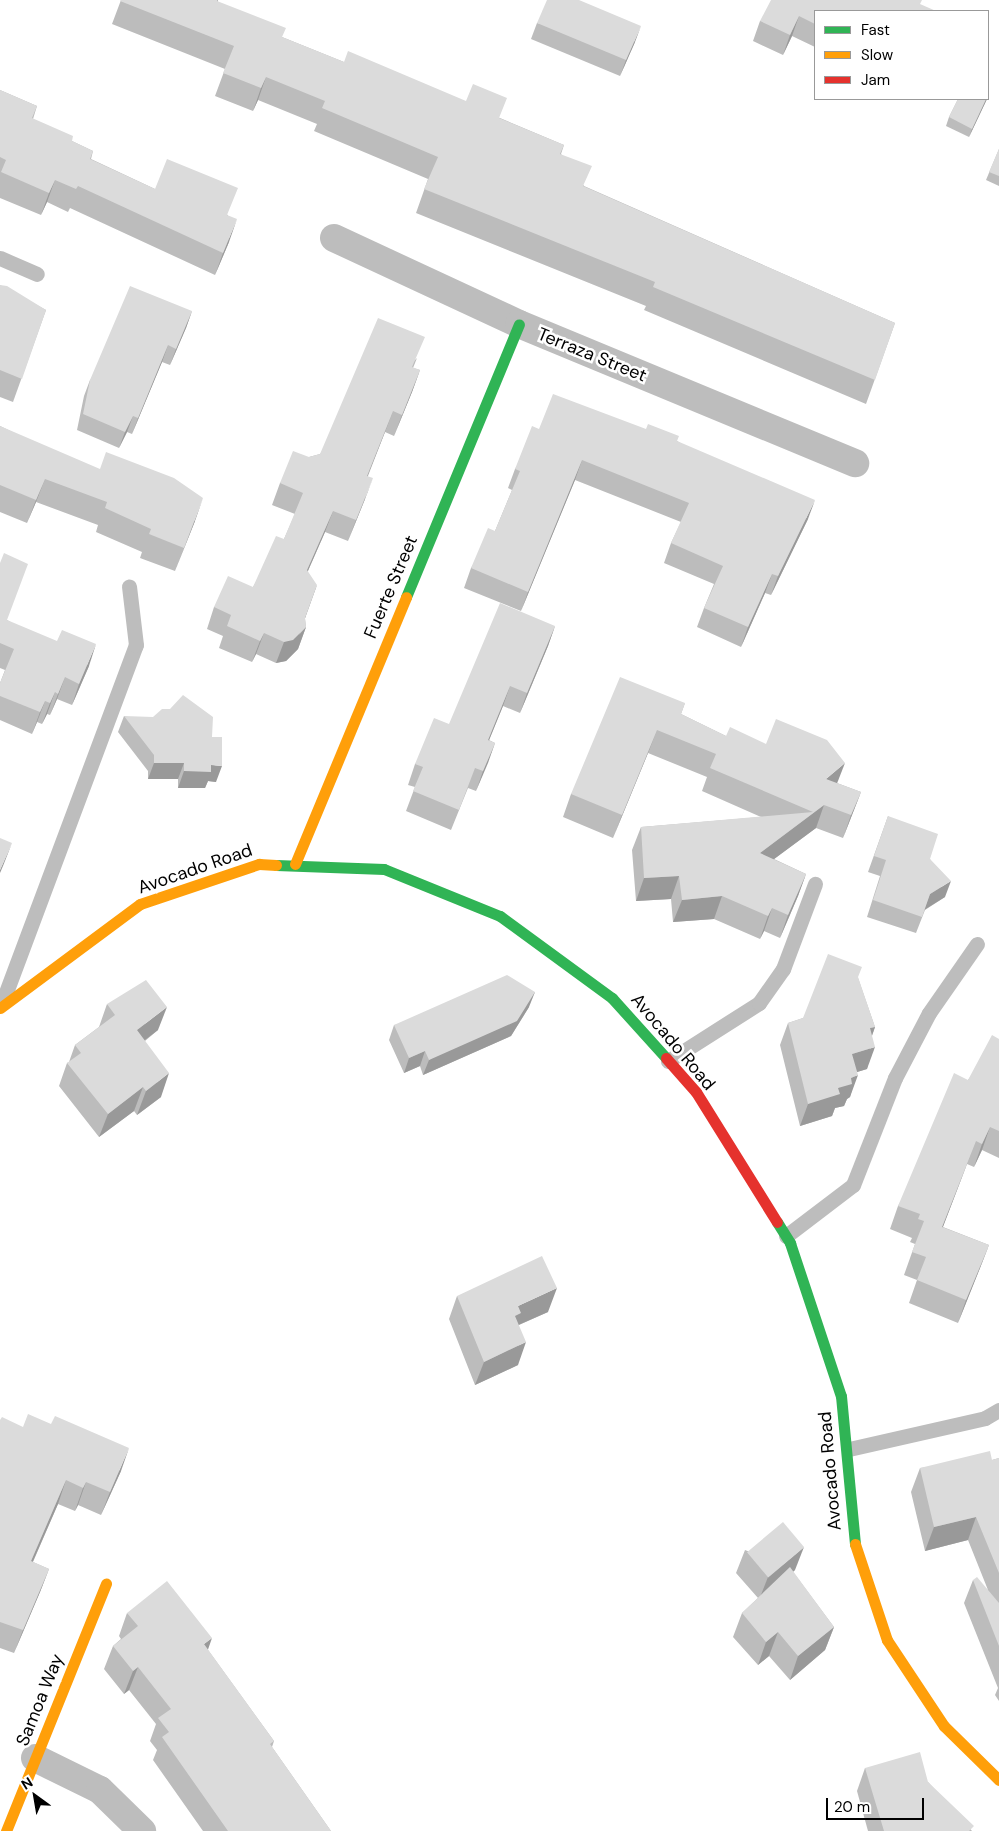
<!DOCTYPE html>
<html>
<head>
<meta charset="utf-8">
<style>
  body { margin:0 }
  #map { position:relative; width:999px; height:1831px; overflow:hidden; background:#fff; font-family:"DM Sans",sans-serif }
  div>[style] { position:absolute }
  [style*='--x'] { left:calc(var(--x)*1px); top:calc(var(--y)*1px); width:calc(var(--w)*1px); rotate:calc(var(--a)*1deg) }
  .lane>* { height:15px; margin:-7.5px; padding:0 7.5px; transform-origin:7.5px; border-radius:7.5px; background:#bdbdbd }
  .street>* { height:28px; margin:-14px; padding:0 14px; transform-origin:14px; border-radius:14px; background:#bdbdbd }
  .fast>* { height:11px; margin:-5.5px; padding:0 5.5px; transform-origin:5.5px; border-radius:5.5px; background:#30b455 }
  .slow>* { height:11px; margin:-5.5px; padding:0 5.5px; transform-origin:5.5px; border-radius:5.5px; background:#ff9f0a }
  .jam>* { height:11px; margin:-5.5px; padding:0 5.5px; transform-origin:5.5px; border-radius:5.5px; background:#e5322d }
  .wall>* { inset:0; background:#bcbcbc }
  .shaded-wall>* { inset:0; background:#999 }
  .building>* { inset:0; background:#dbdbdb; transform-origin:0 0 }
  span { translate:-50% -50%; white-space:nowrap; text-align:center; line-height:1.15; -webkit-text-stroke:5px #fff; paint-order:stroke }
  .street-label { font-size:18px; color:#000 }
  .legend { position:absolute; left:814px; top:10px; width:175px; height:90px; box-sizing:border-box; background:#fff; border:1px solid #999; margin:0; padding:6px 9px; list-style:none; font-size:15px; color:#000 }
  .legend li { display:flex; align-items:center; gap:10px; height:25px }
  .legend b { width:25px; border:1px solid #999 }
  .north { position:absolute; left:10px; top:1771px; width:50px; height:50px; -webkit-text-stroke:4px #fff; paint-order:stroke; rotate:328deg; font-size:14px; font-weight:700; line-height:20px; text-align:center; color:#000 }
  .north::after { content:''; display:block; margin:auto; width:18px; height:22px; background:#000; clip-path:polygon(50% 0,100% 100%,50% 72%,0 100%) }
  .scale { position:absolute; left:826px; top:1798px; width:98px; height:22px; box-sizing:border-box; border:2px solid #000; border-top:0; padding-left:6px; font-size:15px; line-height:18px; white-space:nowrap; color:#000; -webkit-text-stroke:4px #fff; paint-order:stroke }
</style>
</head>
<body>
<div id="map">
  <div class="lane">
    <i style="--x:0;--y:258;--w:40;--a:23.4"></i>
    <i style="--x:2;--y:1003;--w:382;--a:-69.5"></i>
    <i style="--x:136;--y:645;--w:59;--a:-96.8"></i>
    <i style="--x:668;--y:1061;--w:108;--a:-32.5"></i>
    <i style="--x:759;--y:1003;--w:42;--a:-54.8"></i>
    <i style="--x:783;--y:969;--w:91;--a:-69.4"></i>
    <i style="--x:786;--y:1236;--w:84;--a:-37.3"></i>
    <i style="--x:853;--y:1185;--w:115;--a:-68.6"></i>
    <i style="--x:895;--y:1078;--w:73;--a:-62.4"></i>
    <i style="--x:929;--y:1013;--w:84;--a:-55.2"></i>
    <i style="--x:849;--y:1449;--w:139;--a:-12.8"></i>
    <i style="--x:985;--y:1418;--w:16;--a:-30"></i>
  </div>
  <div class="street">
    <i style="--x:334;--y:238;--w:204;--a:24.9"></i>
    <i style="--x:519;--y:324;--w:364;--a:22.5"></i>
    <i style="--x:35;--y:1758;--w:72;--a:26.2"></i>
    <i style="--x:100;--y:1790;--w:59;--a:44.3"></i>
  </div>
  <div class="fast">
    <i style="--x:406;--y:597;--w:295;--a:-67.5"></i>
    <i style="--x:276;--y:865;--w:108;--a:2.1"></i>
    <i style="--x:384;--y:869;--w:125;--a:22.1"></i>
    <i style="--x:500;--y:916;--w:139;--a:36.2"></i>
    <i style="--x:612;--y:998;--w:81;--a:48"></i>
    <i style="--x:777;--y:1222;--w:25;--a:58"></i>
    <i style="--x:790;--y:1243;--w:161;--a:71.6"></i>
    <i style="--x:841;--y:1396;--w:149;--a:84.6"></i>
  </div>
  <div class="slow">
    <i style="--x:295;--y:864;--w:289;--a:-67.4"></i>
    <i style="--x:0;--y:1008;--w:174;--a:-36.6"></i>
    <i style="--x:140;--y:904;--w:126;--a:-18.6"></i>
    <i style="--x:259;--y:864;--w:17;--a:3"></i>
    <i style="--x:855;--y:1544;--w:101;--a:71.6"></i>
    <i style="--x:887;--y:1640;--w:103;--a:56.5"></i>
    <i style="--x:944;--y:1726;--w:77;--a:44.5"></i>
    <i style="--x:6;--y:1831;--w:267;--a:-68"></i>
  </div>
  <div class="jam">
    <i style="--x:666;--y:1058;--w:45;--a:48.6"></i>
    <i style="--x:696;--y:1092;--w:153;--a:58.1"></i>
  </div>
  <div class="wall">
    <i style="clip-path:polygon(121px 0,218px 0,218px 2px,282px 37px,344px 62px,500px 118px,564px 145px,561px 154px,584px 186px,895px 323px,866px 404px,644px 310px,646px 306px,416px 213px,428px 179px,314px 131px,317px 124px,258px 100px,253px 111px,215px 96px,225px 69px,112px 24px)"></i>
    <i style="clip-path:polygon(815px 11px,815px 47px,792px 36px,783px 55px,753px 41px,760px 21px)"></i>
    <i style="clip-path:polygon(537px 23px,635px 42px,620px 76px,531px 39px)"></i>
    <i style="clip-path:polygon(0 90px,37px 106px,33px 119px,72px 141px,93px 151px,91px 159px,155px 189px,228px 215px,229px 242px,215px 275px,70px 208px,68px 212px,47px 202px,41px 215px,0 198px)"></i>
    <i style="clip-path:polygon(958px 99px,987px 99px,969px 137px,946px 126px,949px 117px)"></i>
    <i style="clip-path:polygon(999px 149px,999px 186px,986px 180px)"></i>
    <i style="clip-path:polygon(0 285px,46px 310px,13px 402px,0 397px)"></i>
    <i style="clip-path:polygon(192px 311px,186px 328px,170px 365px,162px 362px,132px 434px,127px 432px,119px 448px,77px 430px,84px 396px,90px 380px)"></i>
    <i style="clip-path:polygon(417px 358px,413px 368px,420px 370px,412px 392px,394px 436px,385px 432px,368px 476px,365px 499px,348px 541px,325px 532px,308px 571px,305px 619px,306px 627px,298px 649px,286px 661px,276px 663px,256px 654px,252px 662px,219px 648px,223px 636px,207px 629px,214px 607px,253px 587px,284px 539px,295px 514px,272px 505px,280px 483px,309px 457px,320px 454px)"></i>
    <i style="clip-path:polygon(0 426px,195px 521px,175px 571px,140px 558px,142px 552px,96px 532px,98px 525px,36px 502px,27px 523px,0 512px)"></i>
    <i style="clip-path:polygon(539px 429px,677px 441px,808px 519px,771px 595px,765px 593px,741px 647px,697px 627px,704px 608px,714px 584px,664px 563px,671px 543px,681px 522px,575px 480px,521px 611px,464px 588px,471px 568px,495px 531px,512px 490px,508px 488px,515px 469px)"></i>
    <i style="clip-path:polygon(0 563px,7px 620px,89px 666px,72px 705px,57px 699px,50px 715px,47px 714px,42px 724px,37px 722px,32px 734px,0 720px,0 683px,5px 670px,0 668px)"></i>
    <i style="clip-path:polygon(555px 626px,548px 646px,520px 713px,503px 706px,489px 740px,495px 743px,476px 791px,468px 788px,451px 830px,406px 811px,415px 787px,408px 785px,415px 764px)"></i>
    <i style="clip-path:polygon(685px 703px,681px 714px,726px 736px,837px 783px,861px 792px,843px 838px,816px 828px,774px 859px,806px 874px,798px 896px,780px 938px,764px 931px,760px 939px,714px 919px,673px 922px,671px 899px,636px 901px,632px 850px,641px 827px,761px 817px,702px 791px,707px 777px,648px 753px,613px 838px,563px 817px,571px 794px)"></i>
    <i style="clip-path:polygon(124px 716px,212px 737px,216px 782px,208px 781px,205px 788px,178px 788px,178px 779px,148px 779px,148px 771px,118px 732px)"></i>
    <i style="clip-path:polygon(888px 816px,930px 859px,945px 897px,925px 910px,916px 933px,867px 917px,880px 876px,868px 872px)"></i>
    <i style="clip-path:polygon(858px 978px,875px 1027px,872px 1036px,867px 1069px,857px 1072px,850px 1097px,847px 1099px,844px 1106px,835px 1108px,832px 1116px,800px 1126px,780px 1045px,788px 1023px,803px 1018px)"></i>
    <i style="clip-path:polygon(107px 1004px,158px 1030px,145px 1041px,161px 1097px,137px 1115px,134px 1111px,99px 1137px,59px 1086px,67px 1063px,69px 1062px,75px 1045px,99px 1027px)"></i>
    <i style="clip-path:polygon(529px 1007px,511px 1036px,423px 1075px,420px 1066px,404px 1073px,389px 1040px,394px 1025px)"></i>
    <i style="clip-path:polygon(999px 1039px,999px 1158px,982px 1150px,974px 1167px,967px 1164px,943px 1227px,989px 1245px,980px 1268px,958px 1323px,909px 1303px,917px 1280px,904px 1275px,915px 1244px,910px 1242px,912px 1238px,890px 1229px,898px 1206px,968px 1080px)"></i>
    <i style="clip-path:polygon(457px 1296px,548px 1312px,519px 1325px,518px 1365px,475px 1385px,449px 1319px)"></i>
    <i style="clip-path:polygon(0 1420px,121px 1471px,101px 1515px,78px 1505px,75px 1511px,58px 1504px,33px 1562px,49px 1569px,40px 1592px,14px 1653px,0 1648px)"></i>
    <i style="clip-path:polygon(999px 1458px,999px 1701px,995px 1695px,998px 1688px,964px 1603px,973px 1580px,988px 1590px,968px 1540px,925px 1551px,911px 1492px,920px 1468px,992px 1460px)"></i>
    <i style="clip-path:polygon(745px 1550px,795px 1570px,793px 1572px,834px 1627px,825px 1650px,790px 1680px,769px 1656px,758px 1665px,733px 1637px,742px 1613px,758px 1598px,736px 1573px)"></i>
    <i style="clip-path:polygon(127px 1613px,208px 1650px,274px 1741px,272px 1747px,331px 1831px,203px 1831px,153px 1760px,157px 1750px,150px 1741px,156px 1724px,129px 1690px,124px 1694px,104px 1669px,113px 1646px,121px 1639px,119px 1636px)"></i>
    <i style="clip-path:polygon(865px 1768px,928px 1782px,972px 1831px,868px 1831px,857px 1791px)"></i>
  </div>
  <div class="shaded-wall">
    <i style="clip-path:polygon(799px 16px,792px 36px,783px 55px,790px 35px)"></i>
    <i style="clip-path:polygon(641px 26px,635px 42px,620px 76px,626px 60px)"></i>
    <i style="clip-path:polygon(266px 77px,258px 100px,253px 111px,261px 88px)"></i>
    <i style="clip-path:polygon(986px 99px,987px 99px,969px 137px,972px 129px)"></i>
    <i style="clip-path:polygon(55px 180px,47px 202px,41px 215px,49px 193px)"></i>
    <i style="clip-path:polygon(237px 219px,229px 242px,215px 275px,223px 253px)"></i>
    <i style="clip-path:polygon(192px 311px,186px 328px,170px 365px,176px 349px)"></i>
    <i style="clip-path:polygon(168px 345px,162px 362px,132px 434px,138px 418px)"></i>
    <i style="clip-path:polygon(420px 370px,412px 392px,394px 436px,402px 415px)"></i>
    <i style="clip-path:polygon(393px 411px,385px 432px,359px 497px,367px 476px)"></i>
    <i style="clip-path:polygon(133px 416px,127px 432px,119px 448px,125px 432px)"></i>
    <i style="clip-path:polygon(582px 460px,575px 480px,521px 611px,528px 592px)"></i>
    <i style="clip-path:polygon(373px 478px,365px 499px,348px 541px,356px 520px)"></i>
    <i style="clip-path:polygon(45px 479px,36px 502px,27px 523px,36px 500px)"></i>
    <i style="clip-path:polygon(203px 498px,195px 521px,175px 571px,184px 548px)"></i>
    <i style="clip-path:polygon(815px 500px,808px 519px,771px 595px,778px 576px)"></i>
    <i style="clip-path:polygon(333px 511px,325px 532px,299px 591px,307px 570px)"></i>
    <i style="clip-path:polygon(772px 574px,765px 593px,741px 647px,748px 627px)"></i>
    <i style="clip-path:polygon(317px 585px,299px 635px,306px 627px,298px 649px,286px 661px,276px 663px,284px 642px)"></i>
    <i style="clip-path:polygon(555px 626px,548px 646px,520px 713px,527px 693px)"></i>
    <i style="clip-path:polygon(264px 633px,256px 654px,252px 662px,260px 641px)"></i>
    <i style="clip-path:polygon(96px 644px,89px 666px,72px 705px,79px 684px)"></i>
    <i style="clip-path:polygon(65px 677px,57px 699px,50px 715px,58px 694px)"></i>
    <i style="clip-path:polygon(510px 686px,503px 706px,481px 760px,488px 740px)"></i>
    <i style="clip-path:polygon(55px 692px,47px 714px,42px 724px,50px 703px)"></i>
    <i style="clip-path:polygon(45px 701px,37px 722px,32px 734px,40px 712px)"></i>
    <i style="clip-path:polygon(657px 730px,648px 753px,613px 838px,622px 815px)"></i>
    <i style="clip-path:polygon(495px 743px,488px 763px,476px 791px,483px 771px)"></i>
    <i style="clip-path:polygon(154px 763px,184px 763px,178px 779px,148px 779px)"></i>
    <i style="clip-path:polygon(845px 763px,836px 786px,826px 779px)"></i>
    <i style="clip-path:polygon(211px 765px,222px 766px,216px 782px,208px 781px,205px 788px,178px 788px,184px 771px)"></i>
    <i style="clip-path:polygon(861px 792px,843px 838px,851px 815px)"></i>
    <i style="clip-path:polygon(824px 805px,816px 828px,751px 876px,760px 853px)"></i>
    <i style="clip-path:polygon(12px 843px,3px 866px,0 873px,0 870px)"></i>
    <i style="clip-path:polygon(806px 874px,798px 896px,780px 938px,788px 915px)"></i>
    <i style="clip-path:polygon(679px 876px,671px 899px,636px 901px,644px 878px)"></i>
    <i style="clip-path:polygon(951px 881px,945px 897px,924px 910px,930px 894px)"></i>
    <i style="clip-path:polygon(722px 896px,714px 919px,673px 922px,682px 900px)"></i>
    <i style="clip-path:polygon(772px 908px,764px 931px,760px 939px,768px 916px)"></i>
    <i style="clip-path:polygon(535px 992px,529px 1007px,511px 1036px,423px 1075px,429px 1060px)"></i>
    <i style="clip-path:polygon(167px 1007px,158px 1030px,128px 1053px,137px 1030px)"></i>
    <i style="clip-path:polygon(875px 1027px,867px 1049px,870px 1028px)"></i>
    <i style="clip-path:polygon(875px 1047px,867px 1069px,844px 1076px,852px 1054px)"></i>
    <i style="clip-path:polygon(425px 1051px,420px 1066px,404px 1073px,409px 1058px)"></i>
    <i style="clip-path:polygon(169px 1073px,161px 1097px,137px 1115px,146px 1091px)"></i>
    <i style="clip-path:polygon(858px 1075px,850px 1097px,847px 1099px,844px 1106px,835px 1108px,832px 1116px,800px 1126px,808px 1104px,838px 1088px,851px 1078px)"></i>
    <i style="clip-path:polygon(143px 1087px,134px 1111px,99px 1137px,108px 1114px)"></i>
    <i style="clip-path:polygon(990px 1127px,982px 1150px,974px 1167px,982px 1144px)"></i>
    <i style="clip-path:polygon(976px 1141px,967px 1164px,934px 1250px,942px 1227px)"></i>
    <i style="clip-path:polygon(989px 1245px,980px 1268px,958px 1323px,966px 1300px)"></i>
    <i style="clip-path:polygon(557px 1288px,548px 1312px,516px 1326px,506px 1339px,518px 1306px)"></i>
    <i style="clip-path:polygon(526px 1342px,518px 1365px,475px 1385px,484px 1362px)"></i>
    <i style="clip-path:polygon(129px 1448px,121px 1471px,101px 1515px,110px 1492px)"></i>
    <i style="clip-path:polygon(66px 1480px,58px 1504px,23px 1584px,31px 1561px)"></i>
    <i style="clip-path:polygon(86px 1482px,78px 1505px,75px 1511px,83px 1488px)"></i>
    <i style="clip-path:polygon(976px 1517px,968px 1540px,925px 1551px,934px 1527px)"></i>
    <i style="clip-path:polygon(804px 1547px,795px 1570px,759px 1600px,768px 1577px)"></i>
    <i style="clip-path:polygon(49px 1569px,40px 1592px,14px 1653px,23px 1630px)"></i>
    <i style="clip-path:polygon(834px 1627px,825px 1650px,790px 1680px,798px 1656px)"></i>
    <i style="clip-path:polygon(778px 1632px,769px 1656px,758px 1665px,766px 1642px)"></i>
    <i style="clip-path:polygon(212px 1638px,204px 1661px,204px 1644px)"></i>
    <i style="clip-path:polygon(138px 1667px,129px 1690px,124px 1694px,133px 1671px)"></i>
  </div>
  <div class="building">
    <i style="clip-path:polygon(121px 0,217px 0,217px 1px,286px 28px,282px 37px,344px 62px,348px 51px,466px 101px,473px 84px,507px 98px,499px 118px,564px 145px,560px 154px,592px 166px,583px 186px,895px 323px,875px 380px,653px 287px,655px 282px,424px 189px,438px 157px,322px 108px,325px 101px,266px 77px,261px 88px,223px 73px,234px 46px,120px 1px)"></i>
    <i style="clip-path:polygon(547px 0,579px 0,641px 26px,626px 60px,537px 23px)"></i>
    <i style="clip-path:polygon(771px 0,922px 0,920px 4px,936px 11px,815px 11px,815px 24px,799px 16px,790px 35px,760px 21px)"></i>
    <i style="clip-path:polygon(0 90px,37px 106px,32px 118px,73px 136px,72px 141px,93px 151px,90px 159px,155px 189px,167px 159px,238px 188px,227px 215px,237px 219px,223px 253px,78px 186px,76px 189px,55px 180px,49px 193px,1px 172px,6px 160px,0 157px)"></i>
    <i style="clip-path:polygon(958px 99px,986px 99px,972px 129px,949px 117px)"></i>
    <i style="clip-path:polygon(999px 149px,999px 176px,989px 172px)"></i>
    <i style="clip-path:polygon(0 285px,7px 286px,46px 310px,22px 379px,0 370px)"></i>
    <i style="clip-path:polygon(130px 286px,192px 311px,176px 349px,168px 345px,138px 418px,133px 416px,125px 432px,83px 414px,90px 380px)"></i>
    <i style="clip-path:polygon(378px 318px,425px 337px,412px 367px,420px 370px,402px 415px,393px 411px,367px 476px,373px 478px,356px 520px,333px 511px,307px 570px,317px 585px,305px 618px,306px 627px,293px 640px,284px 642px,264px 633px,260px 641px,227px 626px,231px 615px,214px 607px,228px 576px,253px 587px,276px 536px,284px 539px,303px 493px,280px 483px,293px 451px,309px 457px,320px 454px)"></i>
    <i style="clip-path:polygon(553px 394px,646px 429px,648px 424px,679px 436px,677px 441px,815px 500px,778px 576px,772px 574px,748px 627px,704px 608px,723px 566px,671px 543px,689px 503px,582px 460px,528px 592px,471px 568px,488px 528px,495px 531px,520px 471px,515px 469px,532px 426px,539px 429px)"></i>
    <i style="clip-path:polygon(0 426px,100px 469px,106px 452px,174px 478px,203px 498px,184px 548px,149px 534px,151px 529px,105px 508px,107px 502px,45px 479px,36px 500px,0 485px)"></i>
    <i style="clip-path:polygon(4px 553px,28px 564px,7px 620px,57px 641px,62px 630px,96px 644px,79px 684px,65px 677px,58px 694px,55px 692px,50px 703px,45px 701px,40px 712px,0 696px,0 683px,14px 649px,0 643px,0 563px)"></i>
    <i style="clip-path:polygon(500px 603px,555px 626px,527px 693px,510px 686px,488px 740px,495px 743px,483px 771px,475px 768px,459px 810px,413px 791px,423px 767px,415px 764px,434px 718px,449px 724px)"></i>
    <i style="clip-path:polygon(620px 677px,685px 703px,681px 714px,726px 736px,730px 727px,766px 744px,776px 719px,827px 740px,845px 763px,826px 779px,861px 792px,851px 815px,824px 805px,760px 853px,806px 874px,788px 915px,772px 908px,768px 916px,722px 896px,682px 900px,679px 876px,644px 878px,641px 827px,813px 812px,710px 768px,716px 754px,657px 730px,622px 815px,571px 794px)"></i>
    <i style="clip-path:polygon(183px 695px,213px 717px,212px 737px,222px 737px,222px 766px,211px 765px,211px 772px,184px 771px,184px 763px,154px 763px,154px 755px,124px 716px,153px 717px,162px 709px,170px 709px)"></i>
    <i style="clip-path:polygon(888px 816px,938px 834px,930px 859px,951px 881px,930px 894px,922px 917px,873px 900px,886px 860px,874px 856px)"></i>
    <i style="clip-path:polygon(0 838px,12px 843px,0 870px)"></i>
    <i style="clip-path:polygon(828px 954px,862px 967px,858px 977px,875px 1027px,870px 1028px,875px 1047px,852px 1054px,858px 1075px,851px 1078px,852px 1084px,838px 1088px,840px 1094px,808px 1104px,788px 1023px,803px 1018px)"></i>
    <i style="clip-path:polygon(507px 975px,535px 992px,517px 1021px,429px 1060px,425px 1051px,409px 1058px,394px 1025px)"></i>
    <i style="clip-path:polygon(146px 980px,167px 1007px,137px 1030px,169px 1073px,146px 1091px,143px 1087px,108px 1114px,67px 1063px,81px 1053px,75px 1045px,115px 1015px,107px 1004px)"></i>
    <i style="clip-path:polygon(992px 1035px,999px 1039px,999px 1131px,990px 1127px,982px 1144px,976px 1141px,942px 1227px,989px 1245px,966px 1300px,917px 1280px,926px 1257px,912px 1252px,924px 1221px,918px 1219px,920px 1214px,898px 1206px,954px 1073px,968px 1080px)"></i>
    <i style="clip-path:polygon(542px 1256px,557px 1288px,518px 1306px,521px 1313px,515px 1316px,526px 1342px,484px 1362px,457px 1296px)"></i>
    <i style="clip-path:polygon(28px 1414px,51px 1424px,55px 1416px,129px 1448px,110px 1492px,86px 1482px,83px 1488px,66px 1480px,31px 1561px,49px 1569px,23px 1630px,0 1622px,0 1420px,2px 1417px,23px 1427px)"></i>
    <i style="clip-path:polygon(990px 1451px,992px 1460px,999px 1458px,999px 1573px,976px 1517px,934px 1527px,920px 1468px)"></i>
    <i style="left:783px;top:1522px;width:33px;height:47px;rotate:50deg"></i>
    <i style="clip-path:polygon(790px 1567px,834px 1627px,798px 1656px,778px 1632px,766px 1642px,742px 1613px)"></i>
    <i style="clip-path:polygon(977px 1577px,999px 1603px,999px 1646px,973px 1580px)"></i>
    <i style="clip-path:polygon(167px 1581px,212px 1638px,204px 1644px,274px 1741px,270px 1744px,331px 1831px,228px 1831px,162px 1737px,169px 1732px,158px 1718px,171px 1709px,138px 1667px,133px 1671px,113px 1646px,138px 1626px,127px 1613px)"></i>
    <i style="clip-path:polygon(920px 1752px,928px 1782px,974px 1826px,969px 1831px,884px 1831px,865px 1768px)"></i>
  </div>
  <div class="street-label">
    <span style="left:592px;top:355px;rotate:22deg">Terraza Street</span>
    <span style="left:391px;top:587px;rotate:-67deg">Fuerte Street</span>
    <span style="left:195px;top:869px;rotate:-19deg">Avocado Road</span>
    <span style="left:673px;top:1042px;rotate:50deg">Avocado Road</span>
    <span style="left:830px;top:1471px;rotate:-95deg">Avocado Road</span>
    <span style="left:40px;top:1700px;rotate:-68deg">Samoa Way</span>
  </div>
  <ul class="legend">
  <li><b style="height:6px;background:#30b455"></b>Fast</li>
  <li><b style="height:6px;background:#ff9f0a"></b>Slow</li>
  <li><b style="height:6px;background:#e5322d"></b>Jam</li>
  </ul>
  <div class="north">N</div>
  <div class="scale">20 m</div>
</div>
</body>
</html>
